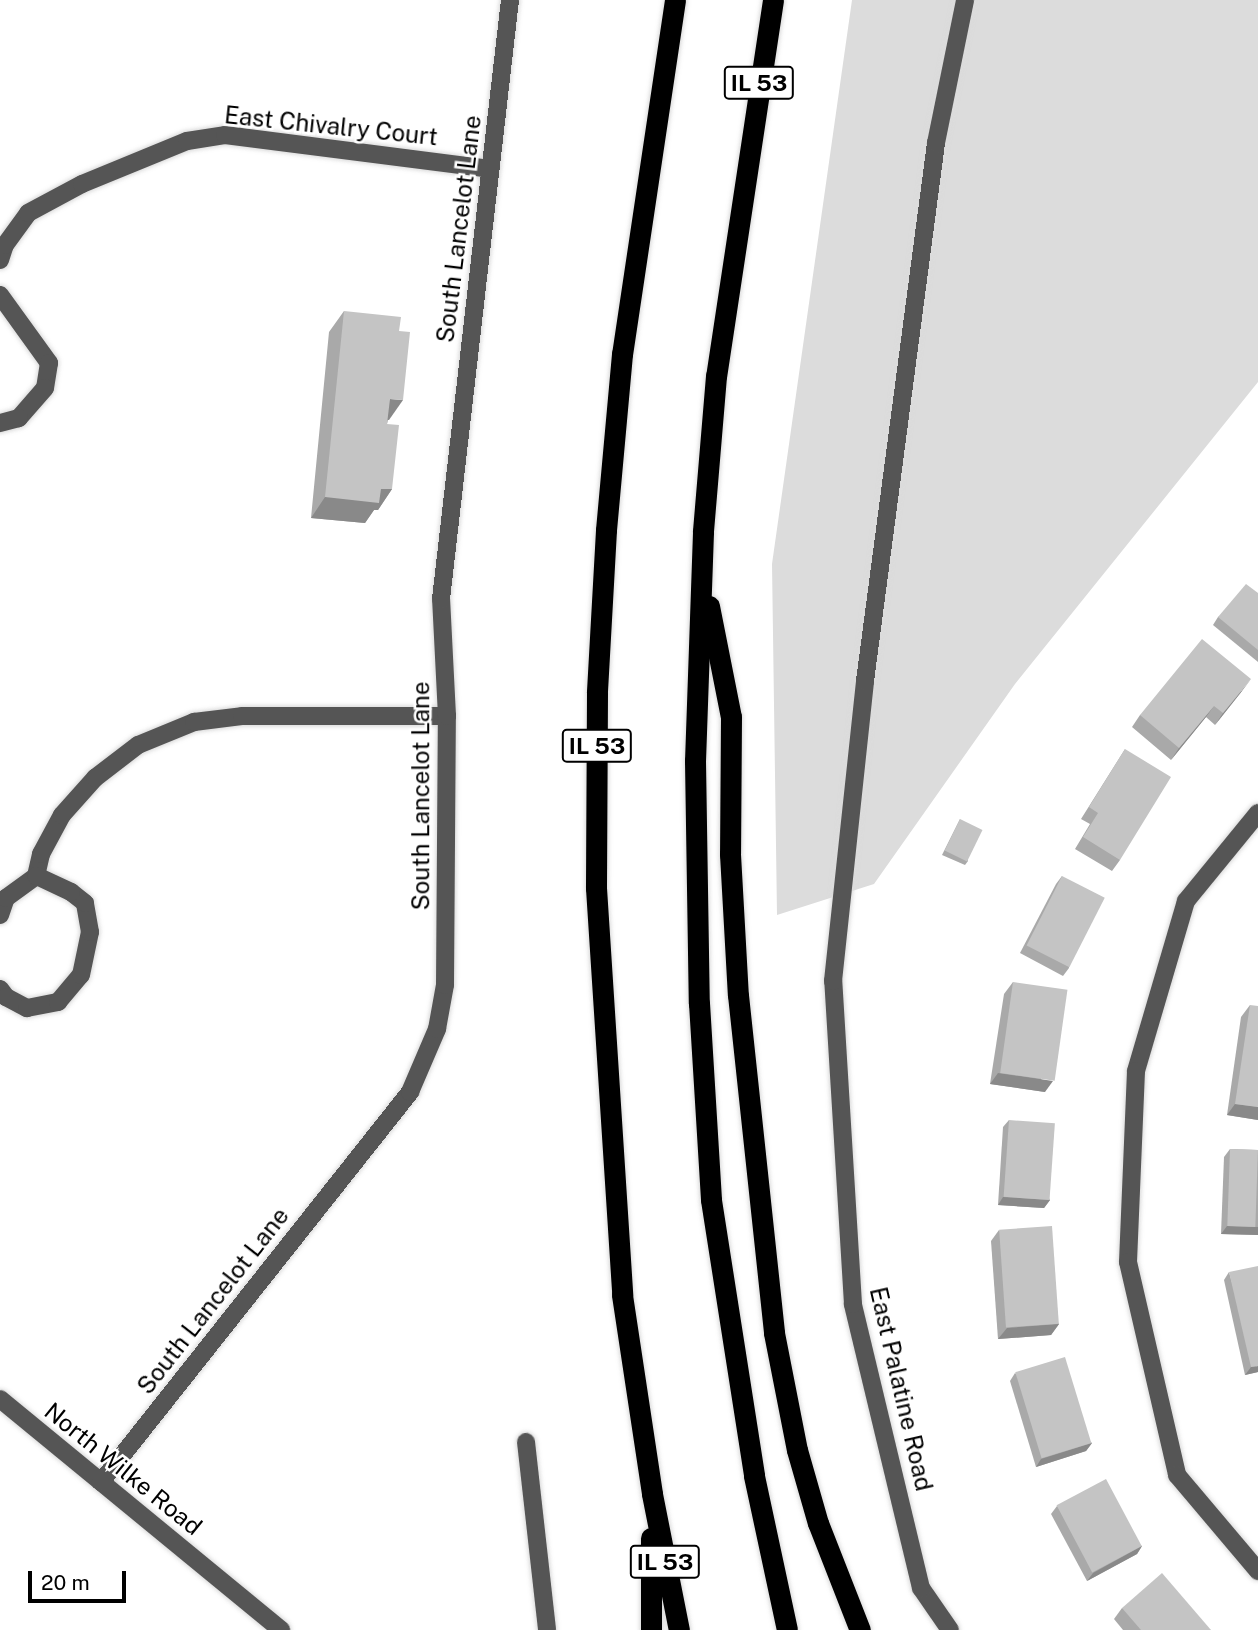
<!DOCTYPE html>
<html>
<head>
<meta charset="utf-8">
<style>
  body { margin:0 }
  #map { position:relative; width:1258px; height:1630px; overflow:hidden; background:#fff; font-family:"Public Sans",sans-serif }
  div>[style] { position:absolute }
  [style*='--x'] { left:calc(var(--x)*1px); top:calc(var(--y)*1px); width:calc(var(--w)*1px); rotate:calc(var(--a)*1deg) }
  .green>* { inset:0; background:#dcdcdc }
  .roads { filter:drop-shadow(0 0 2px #dbdbdb) drop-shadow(0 0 2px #dbdbdb) }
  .minor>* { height:18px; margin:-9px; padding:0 9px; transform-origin:9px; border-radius:9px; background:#555 }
  .highway>* { height:21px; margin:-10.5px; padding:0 10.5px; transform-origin:10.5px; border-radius:10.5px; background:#000 }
  .wall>* { inset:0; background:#a9a9a9 }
  .shaded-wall>* { inset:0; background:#898989 }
  .building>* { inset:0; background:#c4c4c4; transform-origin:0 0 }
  span { translate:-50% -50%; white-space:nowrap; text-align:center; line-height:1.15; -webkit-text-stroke:5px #fff; paint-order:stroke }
  .shield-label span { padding:2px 5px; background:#fff; border:2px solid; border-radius:5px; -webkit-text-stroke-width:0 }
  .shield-label { font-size:23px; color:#000; font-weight:700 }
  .street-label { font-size:24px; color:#000 }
  .scale { position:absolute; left:28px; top:1571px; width:98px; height:32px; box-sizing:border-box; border:4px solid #000; border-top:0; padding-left:9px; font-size:21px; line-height:24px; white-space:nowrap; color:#000; -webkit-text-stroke:5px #fff; paint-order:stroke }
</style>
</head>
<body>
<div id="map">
  <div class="green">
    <i style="clip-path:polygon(852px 0,1258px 0,1258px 382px,1015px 684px,874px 884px,777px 915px,772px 564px)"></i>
  </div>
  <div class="roads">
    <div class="minor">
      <i style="--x:0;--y:260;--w:16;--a:-72"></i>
      <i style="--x:5;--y:245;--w:39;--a:-54"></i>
      <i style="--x:28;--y:213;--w:61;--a:-28.2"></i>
      <i style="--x:82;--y:184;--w:113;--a:-22.3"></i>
      <i style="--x:187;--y:141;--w:38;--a:-9"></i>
      <i style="--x:225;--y:135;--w:267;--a:7.3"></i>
      <i style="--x:0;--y:295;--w:84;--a:54.2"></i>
      <i style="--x:49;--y:363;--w:25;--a:99"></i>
      <i style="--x:45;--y:388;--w:40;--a:131"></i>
      <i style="--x:19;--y:418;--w:20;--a:165"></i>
      <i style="--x:1258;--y:813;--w:114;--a:129.3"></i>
      <i style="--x:1186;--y:901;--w:177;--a:106.4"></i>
      <i style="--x:1136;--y:1071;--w:191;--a:92.4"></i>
      <i style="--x:1128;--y:1262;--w:219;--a:77"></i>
      <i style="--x:1177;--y:1475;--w:126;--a:49.8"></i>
      <i style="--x:0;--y:915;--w:18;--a:-71"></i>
      <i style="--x:6;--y:898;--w:37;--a:-36"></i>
      <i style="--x:36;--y:876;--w:23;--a:-77"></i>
      <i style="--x:41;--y:854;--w:44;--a:-61.7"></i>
      <i style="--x:62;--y:815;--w:50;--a:-48.3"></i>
      <i style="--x:95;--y:778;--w:54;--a:-37.5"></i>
      <i style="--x:138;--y:745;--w:61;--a:-22.3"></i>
      <i style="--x:194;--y:722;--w:48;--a:-7.1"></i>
      <i style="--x:242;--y:716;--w:205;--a:0"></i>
      <i style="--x:0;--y:989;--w:10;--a:53"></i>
      <i style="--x:6;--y:997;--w:24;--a:28"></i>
      <i style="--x:27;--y:1008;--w:32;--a:-11"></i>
      <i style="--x:58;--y:1002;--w:35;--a:-50"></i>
      <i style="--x:81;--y:975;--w:44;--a:-78.2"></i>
      <i style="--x:90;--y:932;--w:29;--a:-100"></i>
      <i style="--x:85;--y:903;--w:18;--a:-142"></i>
      <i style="--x:71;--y:892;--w:38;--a:-155"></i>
      <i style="--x:0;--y:1399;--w:364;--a:39.4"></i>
      <i style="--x:526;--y:1442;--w:189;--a:83.6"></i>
      <i style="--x:101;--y:1482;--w:498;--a:-51.6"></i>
      <i style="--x:410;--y:1092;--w:69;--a:-66.8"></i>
      <i style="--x:437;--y:1029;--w:45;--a:-79.7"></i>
      <i style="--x:445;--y:985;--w:269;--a:-89.6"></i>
      <i style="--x:447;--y:716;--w:117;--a:-92.9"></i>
      <i style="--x:441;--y:599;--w:603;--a:-83.43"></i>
      <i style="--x:950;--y:1630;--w:51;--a:-124.6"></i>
      <i style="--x:921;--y:1588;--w:292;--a:-103.5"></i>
      <i style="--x:853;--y:1304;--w:324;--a:-93.5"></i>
      <i style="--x:833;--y:981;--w:302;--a:-83.9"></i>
      <i style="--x:865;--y:681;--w:543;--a:-82.48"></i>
      <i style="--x:936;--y:143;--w:146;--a:-78.5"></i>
    </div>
    <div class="highway">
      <i style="--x:675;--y:0;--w:358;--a:98.5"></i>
      <i style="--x:622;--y:354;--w:177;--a:95.2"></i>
      <i style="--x:606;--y:530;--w:163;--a:93.2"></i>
      <i style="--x:597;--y:693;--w:195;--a:90.3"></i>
      <i style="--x:596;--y:888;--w:408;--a:86.3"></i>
      <i style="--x:622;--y:1295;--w:201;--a:81.4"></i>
      <i style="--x:652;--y:1494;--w:139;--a:78.8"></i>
      <i style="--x:773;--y:0;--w:380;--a:98.6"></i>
      <i style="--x:716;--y:376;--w:157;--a:94.8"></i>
      <i style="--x:703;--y:532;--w:229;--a:92"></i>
      <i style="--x:695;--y:761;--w:242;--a:89.1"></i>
      <i style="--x:699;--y:1003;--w:197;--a:86.5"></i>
      <i style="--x:711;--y:1200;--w:279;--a:81.1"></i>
      <i style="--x:754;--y:1476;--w:157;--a:77.9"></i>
      <i style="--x:709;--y:606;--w:113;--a:78.8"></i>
      <i style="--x:731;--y:717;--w:137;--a:90.4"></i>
      <i style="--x:730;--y:854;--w:141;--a:86.8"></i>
      <i style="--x:738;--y:995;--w:340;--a:83.9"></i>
      <i style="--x:774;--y:1333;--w:119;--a:78.9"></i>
      <i style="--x:797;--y:1450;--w:76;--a:74"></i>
      <i style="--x:818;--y:1523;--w:115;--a:68.6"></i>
      <i style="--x:651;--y:1630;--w:92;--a:-90"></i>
    </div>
  </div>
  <div class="wall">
    <i style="clip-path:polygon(344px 311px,389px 420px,388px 420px,387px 424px,392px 489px,378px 510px,374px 510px,365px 523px,311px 518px,329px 332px)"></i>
    <i style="clip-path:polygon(1258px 593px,1258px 662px,1213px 625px,1218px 617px)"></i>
    <i style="clip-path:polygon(1242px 691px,1215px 725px,1206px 717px,1171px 760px,1132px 727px,1140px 715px)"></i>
    <i style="clip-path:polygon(1125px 749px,1120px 860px,1112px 871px,1075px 849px,1090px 824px,1081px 819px)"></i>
    <i style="clip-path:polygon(960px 819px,968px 861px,965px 865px,942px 855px)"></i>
    <i style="clip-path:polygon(1062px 876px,1069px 968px,1063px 976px,1020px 953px,1056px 884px)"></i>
    <i style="clip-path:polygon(1013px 982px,1045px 1092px,990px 1084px,1004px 994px)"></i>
    <i style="clip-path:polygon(1250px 1005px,1258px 1120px,1227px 1115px,1241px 1017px)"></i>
    <i style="clip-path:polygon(1009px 1120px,1050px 1200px,1044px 1208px,998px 1205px,1003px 1127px)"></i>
    <i style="clip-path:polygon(1230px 1149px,1258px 1150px,1258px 1235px,1221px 1234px,1224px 1157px)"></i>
    <i style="clip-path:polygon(999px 1230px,1059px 1324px,1051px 1335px,998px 1339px,991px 1241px)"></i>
    <i style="clip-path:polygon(1229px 1272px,1258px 1372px,1245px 1375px,1224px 1280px)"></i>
    <i style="clip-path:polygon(1015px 1373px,1092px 1443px,1086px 1451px,1036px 1467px,1010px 1381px)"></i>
    <i style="clip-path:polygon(1057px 1506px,1142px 1546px,1137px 1554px,1087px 1581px,1051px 1514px)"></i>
    <i style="clip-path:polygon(1122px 1608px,1211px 1630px,1123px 1630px,1114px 1619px)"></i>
  </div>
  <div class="shaded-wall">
    <i style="clip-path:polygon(390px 399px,403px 400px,389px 420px,376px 419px)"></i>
    <i style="clip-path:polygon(381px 489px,392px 489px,378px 510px,374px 510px,365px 523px,311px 518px,325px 497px)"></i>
    <i style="clip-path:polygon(1251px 679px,1242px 691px,1215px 725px,1223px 713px)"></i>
    <i style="clip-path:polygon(1214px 706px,1206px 717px,1171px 760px,1179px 748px)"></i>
    <i style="clip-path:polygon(998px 1073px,1053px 1081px,1045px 1092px,990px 1084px)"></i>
    <i style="clip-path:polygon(1235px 1104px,1258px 1107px,1258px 1120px,1227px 1115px)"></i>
    <i style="clip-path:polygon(1003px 1197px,1050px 1200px,1044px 1208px,998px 1205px)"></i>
    <i style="clip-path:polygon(1227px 1226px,1258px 1227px,1258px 1235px,1221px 1234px)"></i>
    <i style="clip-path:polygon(1059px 1324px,1051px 1335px,998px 1339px,1007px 1328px)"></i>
    <i style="clip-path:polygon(1258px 1366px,1258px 1372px,1245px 1375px,1251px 1367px)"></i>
    <i style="clip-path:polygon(1092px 1443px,1086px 1451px,1036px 1467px,1041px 1459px)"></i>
    <i style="clip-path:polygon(1142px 1546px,1137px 1554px,1087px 1581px,1093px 1573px)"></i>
  </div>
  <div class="building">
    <i style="clip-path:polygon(344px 311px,401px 317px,399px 331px,410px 332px,403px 400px,390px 399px,387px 424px,399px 425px,392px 489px,381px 489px,379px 503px,325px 497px)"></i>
    <i style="clip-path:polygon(1246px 584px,1258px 593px,1258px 650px,1218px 617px)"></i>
    <i style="clip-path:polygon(1202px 639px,1251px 679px,1223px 713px,1214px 706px,1179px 748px,1140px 715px)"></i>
    <i style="clip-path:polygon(1125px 749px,1171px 777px,1120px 860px,1083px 837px,1098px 813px,1089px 807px)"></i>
    <i style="left:960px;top:819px;width:25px;height:35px;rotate:26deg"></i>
    <i style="left:1062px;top:876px;width:48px;height:78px;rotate:27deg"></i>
    <i style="left:1013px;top:982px;width:55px;height:92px;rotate:8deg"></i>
    <i style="clip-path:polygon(1250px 1005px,1258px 1006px,1258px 1107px,1235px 1104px)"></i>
    <i style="left:1009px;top:1120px;width:46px;height:77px;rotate:4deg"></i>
    <i style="left:1230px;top:1149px;width:28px;height:77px;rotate:2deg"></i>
    <i style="left:1052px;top:1226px;width:98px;height:53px;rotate:86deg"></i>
    <i style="clip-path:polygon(1258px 1266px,1258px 1366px,1251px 1367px,1229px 1272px)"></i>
    <i style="left:1065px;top:1357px;width:90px;height:52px;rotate:73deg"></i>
    <i style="left:1106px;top:1479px;width:76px;height:56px;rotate:62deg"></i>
    <i style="clip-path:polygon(1162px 1573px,1211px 1630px,1141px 1630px,1122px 1608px)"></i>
  </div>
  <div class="shield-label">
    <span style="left:759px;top:83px">IL 53</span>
    <span style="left:597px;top:746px">IL 53</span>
    <span style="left:665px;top:1562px">IL 53</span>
  </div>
  <div class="street-label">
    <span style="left:331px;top:126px;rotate:6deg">East Chivalry Court</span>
    <span style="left:459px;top:229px;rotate:-83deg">South Lancelot Lane</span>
    <span style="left:421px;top:796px;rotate:-90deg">South Lancelot Lane</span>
    <span style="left:213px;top:1301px;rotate:-52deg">South Lancelot Lane</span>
    <span style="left:901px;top:1389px;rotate:77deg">East Palatine Road</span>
    <span style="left:123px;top:1469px;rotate:39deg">North Wilke Road</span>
  </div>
  <div class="scale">20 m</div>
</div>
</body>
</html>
